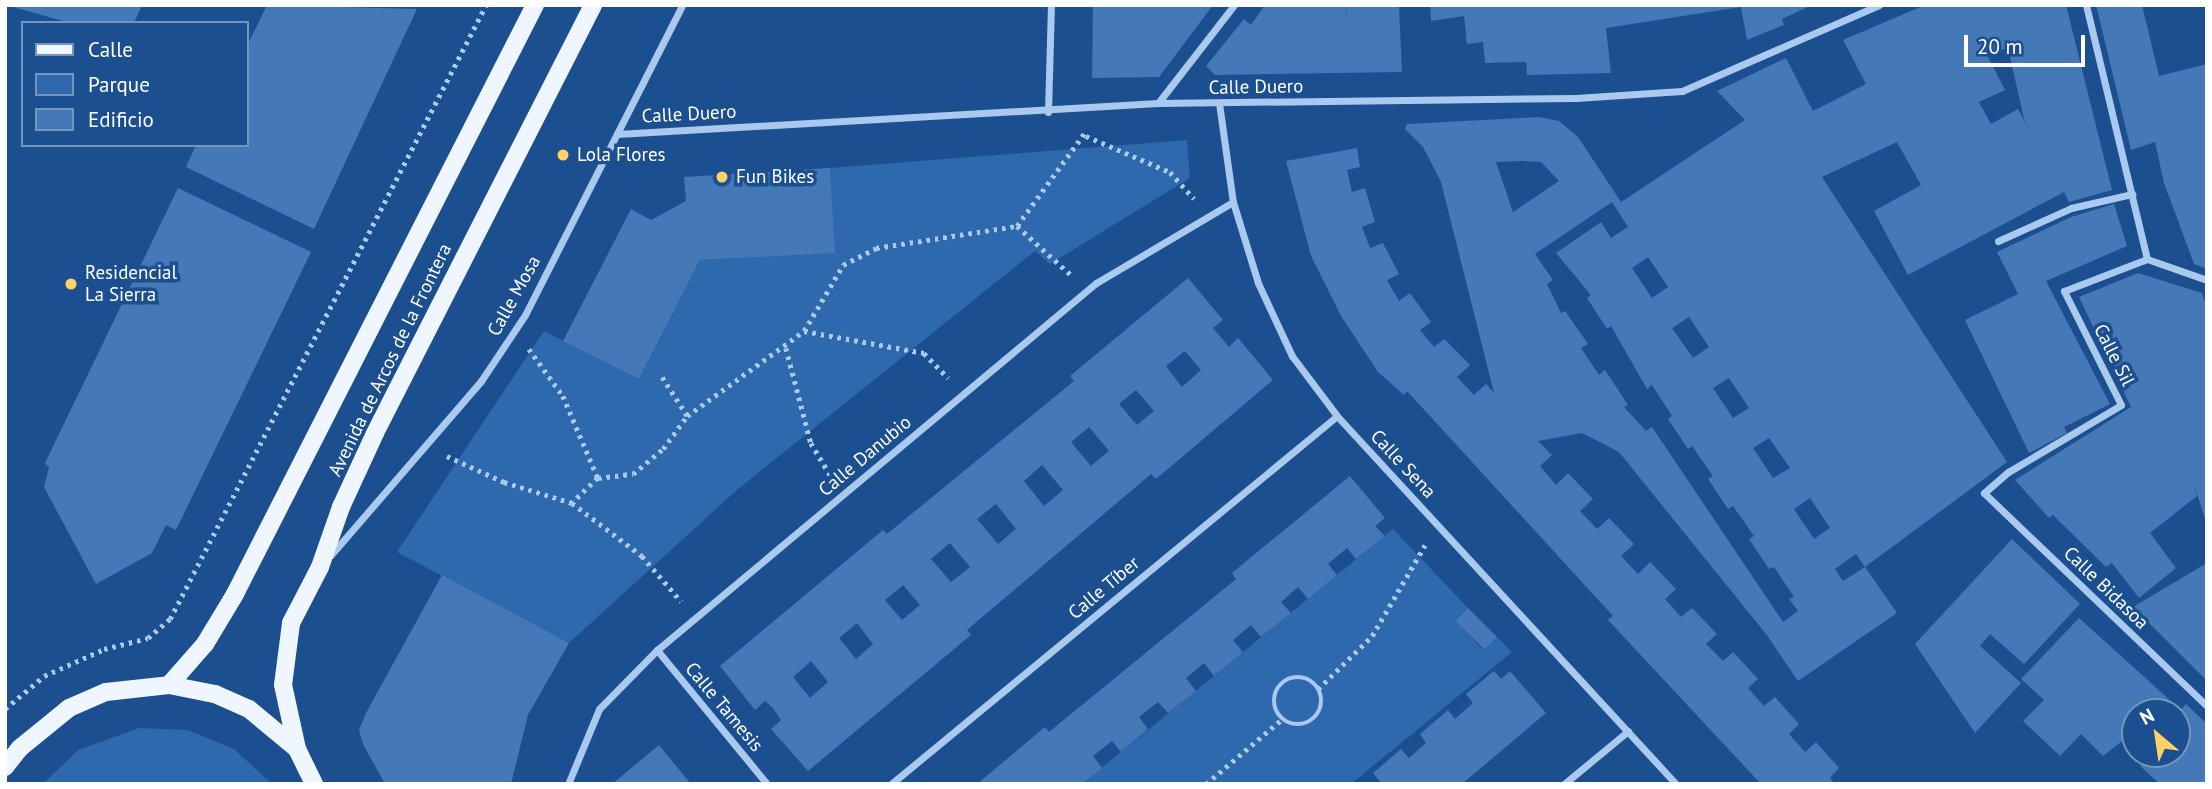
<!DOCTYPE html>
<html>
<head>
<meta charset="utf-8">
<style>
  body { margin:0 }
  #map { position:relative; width:2212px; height:789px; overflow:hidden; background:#1b4f8f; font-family:"PT Sans",sans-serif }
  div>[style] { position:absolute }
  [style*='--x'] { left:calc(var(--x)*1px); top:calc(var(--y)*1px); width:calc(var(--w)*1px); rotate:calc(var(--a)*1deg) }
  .green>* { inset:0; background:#2e69ad }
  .building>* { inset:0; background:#4478b7; transform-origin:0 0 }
  .path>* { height:4.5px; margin-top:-2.25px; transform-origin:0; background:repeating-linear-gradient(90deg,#a9c9ee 0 3.5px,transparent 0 8.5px) }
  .path>.ring { margin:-2.25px; padding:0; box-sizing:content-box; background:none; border:4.5px solid #a9c9ee; border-radius:50% }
  .street>* { height:7px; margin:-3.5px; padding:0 3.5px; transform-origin:3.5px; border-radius:3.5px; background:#a9c9ee }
  .primary>* { height:18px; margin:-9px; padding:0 9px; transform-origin:9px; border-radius:9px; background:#f0f6ff }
  .dots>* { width:19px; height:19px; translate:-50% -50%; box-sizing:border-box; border:4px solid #1b4f8f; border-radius:50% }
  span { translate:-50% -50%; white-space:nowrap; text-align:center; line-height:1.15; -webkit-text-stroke:7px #1b4f8f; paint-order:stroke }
  .street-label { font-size:19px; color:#fff }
  .poi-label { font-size:19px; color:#fff }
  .left { translate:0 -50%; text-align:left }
  .frame { position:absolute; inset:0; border:7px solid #fff; pointer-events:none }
  .legend { position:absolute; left:21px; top:21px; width:228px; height:126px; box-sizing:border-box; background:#1b4f8f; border:2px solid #7695bc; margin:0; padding:9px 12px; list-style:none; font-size:21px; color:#fff }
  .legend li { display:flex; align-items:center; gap:14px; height:35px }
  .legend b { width:35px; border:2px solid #7695bc }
  .north { position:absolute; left:2121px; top:698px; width:70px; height:70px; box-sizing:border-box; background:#1b4f8f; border:2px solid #7695bc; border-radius:50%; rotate:331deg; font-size:19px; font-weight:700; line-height:28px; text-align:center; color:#fff }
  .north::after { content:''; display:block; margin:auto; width:24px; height:32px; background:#ffd166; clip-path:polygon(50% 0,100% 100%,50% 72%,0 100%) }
  .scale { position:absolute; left:1964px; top:35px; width:121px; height:32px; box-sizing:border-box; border:4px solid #fff; border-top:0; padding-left:9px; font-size:21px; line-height:24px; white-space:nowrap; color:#fff; -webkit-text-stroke:5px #1b4f8f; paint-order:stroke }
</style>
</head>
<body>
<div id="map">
  <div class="green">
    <i style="clip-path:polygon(1187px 140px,1190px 178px,1050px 264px,1035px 251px,738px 489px,569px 643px,397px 552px,544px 331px,639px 379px,700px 260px,834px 252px,830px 168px)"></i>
    <i style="clip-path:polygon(1393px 529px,1468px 608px,1455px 620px,1482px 649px,1497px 637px,1512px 652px,1351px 784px,1082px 784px)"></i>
    <i style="clip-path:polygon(139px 728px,188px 730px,234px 749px,272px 784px,43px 784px,78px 750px)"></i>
  </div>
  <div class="building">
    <i style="clip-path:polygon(6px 5px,142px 5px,134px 23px,70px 23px)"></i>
    <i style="clip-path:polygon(267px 5px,417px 9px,314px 229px,186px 167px,196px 145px,247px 145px,247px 46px)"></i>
    <i style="clip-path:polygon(1093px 5px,1213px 5px,1159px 77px,1092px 78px)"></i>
    <i style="clip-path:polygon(1265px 5px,1346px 5px,1347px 15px,1347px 5px,1399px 7px,1402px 72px,1215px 75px,1206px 66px,1244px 19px,1251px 25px)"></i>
    <i style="clip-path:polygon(1430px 5px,1812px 5px,1782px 19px,1784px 25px,1747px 40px,1741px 7px,1606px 28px,1611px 73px,1527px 75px,1526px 62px,1485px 63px,1483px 42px,1467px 44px,1464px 16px,1431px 21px)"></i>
    <i style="clip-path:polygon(evenodd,1925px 5px,2066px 5px,2112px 190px,2069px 202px,2064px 192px,1908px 275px,1874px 211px,1921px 185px,1897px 142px,1822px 177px,2007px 462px,1865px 567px,1856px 554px,1835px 569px,1843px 581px,1865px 567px,1897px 613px,1798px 681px,1766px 634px,1619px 452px,1582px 433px,1538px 441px,1552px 455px,1540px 466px,1556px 485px,1568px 473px,1593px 499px,1580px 511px,1597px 529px,1609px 518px,1634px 544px,1621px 556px,1638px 574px,1650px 562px,1676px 589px,1665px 599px,1681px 617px,1692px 608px,1717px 634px,1706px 644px,1723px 661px,1733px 652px,1758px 679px,1748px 688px,1764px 706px,1775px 697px,1799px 724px,1789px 734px,1805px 752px,1816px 742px,1839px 768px,1830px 778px,1835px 784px,1761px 784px,1608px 620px,1613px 616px,1407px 391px,1404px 395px,1378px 372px,1341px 316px,1311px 256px,1286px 161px,1357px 148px,1360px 167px,1347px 170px,1352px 192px,1365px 188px,1375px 222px,1362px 227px,1370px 248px,1383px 243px,1399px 274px,1387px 280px,1399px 301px,1410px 293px,1431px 322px,1420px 330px,1434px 347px,1444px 339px,1470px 365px,1457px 377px,1474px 395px,1486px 384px,1494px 393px,1441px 182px,1423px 147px,1405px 129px,1407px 124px,1539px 117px,1559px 121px,1578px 137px,1621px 202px,1745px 120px,1717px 91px,1786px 58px,1813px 111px,1866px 84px,1843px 40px,1925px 5px,2008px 48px,2024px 119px,2028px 128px,2018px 109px,1991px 124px,1979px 102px,2005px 90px,1987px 55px,2008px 48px,1925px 5px,1522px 161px,1541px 162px,1559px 181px,1513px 212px,1496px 162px,1522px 161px,1925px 5px,1612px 202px,1628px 227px,1611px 238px,1601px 222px,1556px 253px,1591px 295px,1587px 298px,1607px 329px,1611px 326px,1647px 389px,1652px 385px,1672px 416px,1668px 419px,1688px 449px,1692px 446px,1713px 476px,1708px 479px,1728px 509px,1733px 506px,1754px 536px,1749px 539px,1769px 569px,1774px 567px,1794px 597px,1789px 599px,1798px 611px,1783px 622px,1652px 427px,1646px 431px,1624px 407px,1628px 405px,1605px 370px,1599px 375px,1581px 348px,1588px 344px,1565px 311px,1561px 313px,1547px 284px,1553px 280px,1535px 254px,1612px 202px,1925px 5px,1648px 257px,1668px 287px,1652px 298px,1632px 268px,1648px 257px,1925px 5px,1689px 317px,1709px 347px,1693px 358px,1672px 328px,1689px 317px,1925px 5px,1729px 378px,1749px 408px,1733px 418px,1713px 388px,1729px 378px,1925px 5px,1769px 438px,1790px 468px,1773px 478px,1753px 448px,1769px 438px,1925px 5px,1810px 498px,1830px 528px,1814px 539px,1794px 509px,1810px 498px)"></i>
    <i style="clip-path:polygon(2096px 5px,2142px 5px,2159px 76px,2207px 64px,2207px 269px,2194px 264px,2164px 183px,2155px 142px,2131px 150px)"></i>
    <i style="clip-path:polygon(830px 168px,835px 253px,700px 260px,639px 379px,563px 341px,631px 209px,651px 220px,686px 201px,684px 177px)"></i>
    <i style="clip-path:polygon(178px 188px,311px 252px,176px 530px,166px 525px,152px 553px,96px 584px,44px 487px,49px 468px,45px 463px)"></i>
    <i style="clip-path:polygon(2114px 204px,2127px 246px,2046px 281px,2110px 404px,2064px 427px,2067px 433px,2029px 453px,1965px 320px,2018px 294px,1997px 252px,2071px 217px)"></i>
    <i style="clip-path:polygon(2138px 273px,2202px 293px,2207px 308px,2207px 525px,2194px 484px,2197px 496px,2150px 533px,2176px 568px,2139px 598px,2112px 563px,2106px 567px,2053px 515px,2049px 518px,2015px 480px,2131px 407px,2079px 297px)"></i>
    <i style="clip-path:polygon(evenodd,1188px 278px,1223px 320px,1213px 328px,1220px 336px,1229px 347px,1238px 338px,1273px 380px,1156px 479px,1151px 474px,967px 630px,971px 635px,808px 771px,771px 729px,781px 720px,773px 708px,765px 701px,755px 710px,720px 666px,883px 530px,887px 534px,1074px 381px,1070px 376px,1188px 278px,1185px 351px,1201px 370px,1182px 387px,1166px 366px,1185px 351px,1188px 278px,1136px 390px,1154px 411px,1137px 425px,1119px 404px,1136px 390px,1188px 278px,1089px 427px,1109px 451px,1091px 466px,1071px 442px,1089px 427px,1188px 278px,1042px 465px,1063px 490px,1044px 506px,1024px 481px,1042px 465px,1188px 278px,996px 504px,1016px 529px,998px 544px,977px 519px,996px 504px,1188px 278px,950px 543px,970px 567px,951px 582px,931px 559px,950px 543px,1188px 278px,903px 585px,920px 605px,902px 620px,885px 600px,903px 585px,1188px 278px,857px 623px,873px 644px,856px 659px,839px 638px,857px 623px,1188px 278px,811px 661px,828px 682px,810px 698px,793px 677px,811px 661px)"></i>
    <i style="clip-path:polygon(1350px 476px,1385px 518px,1375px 526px,1385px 536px,1356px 559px,1347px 548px,1328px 564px,1337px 575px,1308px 599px,1298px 587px,1281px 602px,1291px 613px,1261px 637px,1251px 625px,1233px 640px,1243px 652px,1214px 676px,1204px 663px,1186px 678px,1196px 691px,1168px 713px,1158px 702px,1139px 717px,1148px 729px,1121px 752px,1112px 741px,1093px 756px,1102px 768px,1082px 784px,977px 784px,1045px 727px,1049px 732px,1236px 579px,1232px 573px)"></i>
    <i style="clip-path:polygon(2012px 539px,2080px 604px,2024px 664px,1990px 634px,1980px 646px,2021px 683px,1975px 733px,1915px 644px)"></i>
    <i style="clip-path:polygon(2207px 563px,2207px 681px,2133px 607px)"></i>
    <i style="clip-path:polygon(442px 575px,569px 643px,528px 715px,511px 784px,385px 784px,363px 744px,359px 730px,366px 713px)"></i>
    <i style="left:1468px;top:608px;width:41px;height:18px;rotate:45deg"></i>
    <i style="clip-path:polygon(2079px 618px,2172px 702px,2159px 712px,2135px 712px,2135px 731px,2103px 756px,2081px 734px,2060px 756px,2023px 721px,2044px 700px,2021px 679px)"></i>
    <i style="clip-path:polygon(1494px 671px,1501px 679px,1510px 671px,1546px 713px,1462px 784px,1382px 784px,1373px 773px,1401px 749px,1409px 758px,1426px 743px,1420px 734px,1448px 710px,1455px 719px,1473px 703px,1466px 694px)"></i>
    <i style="clip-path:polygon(2186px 704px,2207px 724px,2207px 784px,2160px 784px,2140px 766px,2151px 754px,2177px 754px,2177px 714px)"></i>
    <i style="clip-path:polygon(659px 745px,691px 784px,612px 784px)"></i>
  </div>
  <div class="path">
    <i style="--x:1086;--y:136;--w:91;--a:23.2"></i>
    <i style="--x:1170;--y:172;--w:36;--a:48"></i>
    <i style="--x:1017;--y:226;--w:73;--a:42.2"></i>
    <i style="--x:804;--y:331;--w:122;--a:10.4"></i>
    <i style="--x:924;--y:353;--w:35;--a:46"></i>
    <i style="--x:786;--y:348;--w:98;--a:75.3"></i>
    <i style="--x:811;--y:443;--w:37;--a:59"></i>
    <i style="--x:529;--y:349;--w:58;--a:54.1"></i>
    <i style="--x:563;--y:396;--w:89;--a:66.9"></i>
    <i style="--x:598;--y:478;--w:36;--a:136"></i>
    <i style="--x:687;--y:416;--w:145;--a:-36"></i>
    <i style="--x:804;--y:331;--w:77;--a:-59.4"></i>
    <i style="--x:843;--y:265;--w:37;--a:-27"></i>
    <i style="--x:876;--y:248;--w:143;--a:-8.9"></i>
    <i style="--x:1017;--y:226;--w:117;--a:-54"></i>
    <i style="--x:447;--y:456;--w:63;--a:24.5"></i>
    <i style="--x:504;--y:482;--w:71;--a:17.2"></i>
    <i style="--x:572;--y:503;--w:88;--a:37.1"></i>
    <i style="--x:642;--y:556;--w:60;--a:49.1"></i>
    <i style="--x:598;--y:478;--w:35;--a:-7"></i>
    <i style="--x:633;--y:474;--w:39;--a:-40"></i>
    <i style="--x:663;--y:449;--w:41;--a:-54"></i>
    <i style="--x:687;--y:416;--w:48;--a:-123"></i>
    <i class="ring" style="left:1274px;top:677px;width:43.5px;height:43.5px"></i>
    <i style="--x:1318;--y:689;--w:76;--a:-44.5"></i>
    <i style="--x:1372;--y:636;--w:105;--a:-59.8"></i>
    <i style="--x:5;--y:709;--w:51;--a:-40.2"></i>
    <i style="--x:44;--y:676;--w:66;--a:-24.2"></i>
    <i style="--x:104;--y:649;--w:45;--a:-14"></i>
    <i style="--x:148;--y:638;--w:29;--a:-41"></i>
    <i style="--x:170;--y:619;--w:691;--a:-62.77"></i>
    <i style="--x:1206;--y:784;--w:100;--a:-40.5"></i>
  </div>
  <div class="street">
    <i style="--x:2086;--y:5;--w:261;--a:76.5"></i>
    <i style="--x:2147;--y:259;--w:64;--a:19.3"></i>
    <i style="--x:1158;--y:103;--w:124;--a:-52.2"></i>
    <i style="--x:1219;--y:103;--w:100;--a:82"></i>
    <i style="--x:1233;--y:202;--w:85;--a:72.8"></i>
    <i style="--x:1258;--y:283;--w:81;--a:65"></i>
    <i style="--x:1292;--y:356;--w:75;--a:53.1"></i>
    <i style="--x:1337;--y:416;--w:500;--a:47.35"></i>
    <i style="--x:1048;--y:112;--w:107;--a:-88.4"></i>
    <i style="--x:617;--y:134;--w:542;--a:-3.28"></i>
    <i style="--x:1158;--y:103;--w:418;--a:-0.7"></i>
    <i style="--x:1576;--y:98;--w:106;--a:-3.8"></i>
    <i style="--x:1682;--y:91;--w:215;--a:-23.6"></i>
    <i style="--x:1998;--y:241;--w:80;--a:-24.3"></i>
    <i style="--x:2071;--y:208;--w:63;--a:-12.9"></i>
    <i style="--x:2147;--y:259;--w:89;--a:158.9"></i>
    <i style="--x:2064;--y:291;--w:127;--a:63.4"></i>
    <i style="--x:2121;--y:405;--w:131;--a:149.3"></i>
    <i style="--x:2008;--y:472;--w:32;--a:139"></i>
    <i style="--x:1984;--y:493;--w:308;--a:43.7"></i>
    <i style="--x:330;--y:556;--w:231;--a:-49.2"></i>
    <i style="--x:481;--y:381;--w:79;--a:-56.3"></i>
    <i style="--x:525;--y:315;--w:347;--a:-63.1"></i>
    <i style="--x:657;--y:650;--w:173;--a:50.6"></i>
    <i style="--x:568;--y:784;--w:81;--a:-67.5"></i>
    <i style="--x:599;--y:709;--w:83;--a:-45.5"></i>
    <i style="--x:657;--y:650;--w:572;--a:-39.9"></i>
    <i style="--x:1096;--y:283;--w:159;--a:-30.6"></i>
    <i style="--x:891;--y:784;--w:578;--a:-39.53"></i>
    <i style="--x:1564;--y:784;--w:83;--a:-39.6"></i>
  </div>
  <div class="primary">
    <i style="--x:169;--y:685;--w:55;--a:-48.7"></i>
    <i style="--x:205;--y:644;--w:58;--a:-59"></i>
    <i style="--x:235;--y:594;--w:661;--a:-63.01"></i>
    <i style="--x:297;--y:749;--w:66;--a:-102.3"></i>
    <i style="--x:283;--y:685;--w:63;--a:-82.6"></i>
    <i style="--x:291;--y:623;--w:63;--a:-62.6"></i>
    <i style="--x:320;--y:567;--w:64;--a:-70.7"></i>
    <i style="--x:341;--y:507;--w:81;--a:-65.3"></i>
    <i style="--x:375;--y:433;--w:480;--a:-63"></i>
    <i style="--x:5;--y:767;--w:24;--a:-52"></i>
    <i style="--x:20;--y:748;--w:63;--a:-39.2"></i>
    <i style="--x:69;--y:708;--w:40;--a:-23.4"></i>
    <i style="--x:106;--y:692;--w:63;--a:-6.3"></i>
    <i style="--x:169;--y:685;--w:47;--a:11.1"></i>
    <i style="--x:215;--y:694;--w:37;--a:24"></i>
    <i style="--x:249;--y:709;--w:62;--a:39.8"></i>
    <i style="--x:297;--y:749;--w:39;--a:64"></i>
  </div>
  <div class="dots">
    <i style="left:563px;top:155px;background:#ffd166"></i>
    <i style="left:722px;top:177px;background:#ffd166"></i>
    <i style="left:71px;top:284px;background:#ffd166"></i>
  </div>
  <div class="street-label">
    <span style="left:1256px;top:87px;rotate:-1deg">Calle Duero</span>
    <span style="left:689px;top:114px;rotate:-3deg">Calle Duero</span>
    <span style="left:514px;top:296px;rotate:-61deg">Calle Mosa</span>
    <span style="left:2114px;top:355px;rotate:63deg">Calle Sil</span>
    <span style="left:390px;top:360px;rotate:-64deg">Avenida de Arcos de la Frontera</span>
    <span style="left:865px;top:456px;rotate:-40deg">Calle Danubio</span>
    <span style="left:1403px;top:464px;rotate:47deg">Calle Sena</span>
    <span style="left:1104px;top:588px;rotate:-40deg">Calle Tíber</span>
    <span style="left:2106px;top:588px;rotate:44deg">Calle Bidasoa</span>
    <span style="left:724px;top:707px;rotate:50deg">Calle Tamesis</span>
  </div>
  <div class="poi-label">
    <span class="left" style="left:577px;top:155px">Lola Flores</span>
    <span class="left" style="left:736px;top:177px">Fun Bikes</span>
    <span class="left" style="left:85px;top:284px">Residencial<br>La Sierra</span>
  </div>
  <div class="frame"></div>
  <ul class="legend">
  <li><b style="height:9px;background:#f0f6ff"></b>Calle</li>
  <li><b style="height:19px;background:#2e69ad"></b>Parque</li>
  <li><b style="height:19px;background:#4478b7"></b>Edificio</li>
  </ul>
  <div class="north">N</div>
  <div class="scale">20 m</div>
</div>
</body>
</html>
